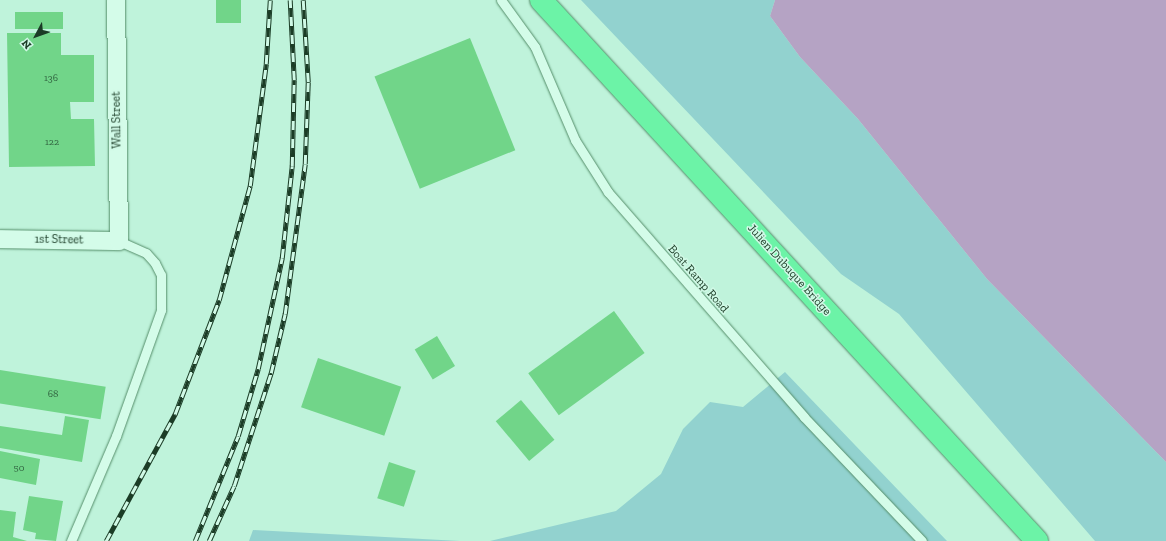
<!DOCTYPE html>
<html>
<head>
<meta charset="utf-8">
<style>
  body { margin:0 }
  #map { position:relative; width:1166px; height:541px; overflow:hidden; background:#bff3db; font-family:"Zilla Slab",serif }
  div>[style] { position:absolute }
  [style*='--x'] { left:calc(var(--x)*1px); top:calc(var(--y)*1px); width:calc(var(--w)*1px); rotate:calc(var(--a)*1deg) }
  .green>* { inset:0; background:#92d2cf }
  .water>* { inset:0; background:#b5a3c4 }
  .building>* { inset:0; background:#71d589; transform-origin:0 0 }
  .roads { filter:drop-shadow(0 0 1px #558e6a) drop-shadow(0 0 1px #558e6a) }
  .service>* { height:9px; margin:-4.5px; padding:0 4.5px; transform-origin:4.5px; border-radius:4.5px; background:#d4fce9 }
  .minor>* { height:18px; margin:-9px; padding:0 9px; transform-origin:9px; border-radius:9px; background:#d4fce9 }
  .trunk>* { height:22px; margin:-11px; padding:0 11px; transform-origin:11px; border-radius:11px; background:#6cf3a7 }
  .rail>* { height:4.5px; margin-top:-2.25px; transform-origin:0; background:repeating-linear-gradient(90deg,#d0f9e6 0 9px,#1b3c26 0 18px); box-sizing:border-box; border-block:1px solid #1b3c26 }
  span { translate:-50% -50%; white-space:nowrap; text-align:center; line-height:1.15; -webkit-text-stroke:3px #d0f9e6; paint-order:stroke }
  .number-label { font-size:10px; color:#30623f }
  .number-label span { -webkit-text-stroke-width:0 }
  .street-label { font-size:12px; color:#1b3c26 }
  .north { position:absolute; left:16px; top:16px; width:40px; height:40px; -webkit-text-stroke:3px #d0f9e6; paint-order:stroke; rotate:229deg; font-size:11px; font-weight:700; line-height:16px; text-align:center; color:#1b3c26 }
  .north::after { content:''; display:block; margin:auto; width:14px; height:18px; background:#1b3c26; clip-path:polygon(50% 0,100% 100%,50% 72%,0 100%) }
</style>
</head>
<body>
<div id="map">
  <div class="green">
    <i style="clip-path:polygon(581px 0,775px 0,770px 16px,800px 57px,858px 119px,987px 279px,1166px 462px,1166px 541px,1095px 541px,899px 314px,841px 274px)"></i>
    <i style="clip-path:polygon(785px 372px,947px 541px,490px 541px,616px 511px,661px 474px,683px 429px,710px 402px,743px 407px)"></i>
    <i style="clip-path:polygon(253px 530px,460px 541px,249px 541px)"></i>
  </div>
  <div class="water">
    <i style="clip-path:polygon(775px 0,1166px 0,1166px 462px,987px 279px,858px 119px,800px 57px,770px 16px)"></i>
  </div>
  <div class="building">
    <i style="left:216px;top:0;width:25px;height:23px"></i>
    <i style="left:15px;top:12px;width:48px;height:17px"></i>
    <i style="clip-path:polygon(7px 33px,61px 33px,61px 55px,94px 55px,94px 102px,70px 102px,71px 119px,94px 119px,95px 166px,9px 167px)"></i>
    <i style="left:470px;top:38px;width:121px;height:103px;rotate:68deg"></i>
    <i style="left:614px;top:311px;width:52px;height:106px;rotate:54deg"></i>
    <i style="left:437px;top:336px;width:35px;height:26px;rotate:59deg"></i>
    <i style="left:318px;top:358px;width:88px;height:52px;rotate:19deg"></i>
    <i style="left:0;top:370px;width:107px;height:33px;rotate:9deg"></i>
    <i style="left:521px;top:400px;width:52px;height:33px;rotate:50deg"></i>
    <i style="clip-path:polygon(65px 416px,89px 420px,82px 462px,0 448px,0 426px,62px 435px)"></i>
    <i style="clip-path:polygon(0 451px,40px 459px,36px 485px,0 478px)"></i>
    <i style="left:389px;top:462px;width:28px;height:38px;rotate:18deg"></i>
    <i style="clip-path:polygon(29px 496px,63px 501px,56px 541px,35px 539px,36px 533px,23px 530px)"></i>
    <i style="clip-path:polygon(0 510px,16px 512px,13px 537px,27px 541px,0 541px)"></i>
  </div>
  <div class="roads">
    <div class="service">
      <i style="--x:501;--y:0;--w:58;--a:54.1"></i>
      <i style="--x:535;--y:47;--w:101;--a:66.7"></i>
      <i style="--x:575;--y:140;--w:62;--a:57.6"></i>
      <i style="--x:608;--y:192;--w:298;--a:48.9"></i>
      <i style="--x:804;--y:417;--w:171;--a:46.4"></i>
      <i style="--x:71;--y:541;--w:114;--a:-66.8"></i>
      <i style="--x:116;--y:436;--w:134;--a:-70.3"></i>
      <i style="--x:161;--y:310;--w:35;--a:-90"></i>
      <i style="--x:161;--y:275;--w:13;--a:-117"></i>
      <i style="--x:155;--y:263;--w:13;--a:-132"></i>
      <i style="--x:146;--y:253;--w:30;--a:-156"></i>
    </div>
    <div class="minor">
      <i style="--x:0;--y:239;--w:119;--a:1"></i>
      <i style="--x:119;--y:241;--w:241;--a:-90.7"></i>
    </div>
    <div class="trunk">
      <i style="--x:541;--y:0;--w:734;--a:47.48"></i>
    </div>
  </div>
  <div class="rail">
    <i style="--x:106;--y:541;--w:145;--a:-61.5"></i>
    <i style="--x:175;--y:414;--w:122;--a:-68.9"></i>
    <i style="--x:219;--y:300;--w:118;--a:-74.8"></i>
    <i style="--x:250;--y:186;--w:123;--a:-82.5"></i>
    <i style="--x:266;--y:64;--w:64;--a:-86.4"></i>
    <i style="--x:195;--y:541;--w:113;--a:-67.7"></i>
    <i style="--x:238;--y:436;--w:70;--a:-73.4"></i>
    <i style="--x:258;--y:369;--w:114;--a:-77.8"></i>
    <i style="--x:282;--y:258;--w:93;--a:-83.8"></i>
    <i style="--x:292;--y:166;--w:86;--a:-88.7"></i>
    <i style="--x:294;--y:80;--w:80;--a:-92.9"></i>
    <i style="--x:209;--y:541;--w:60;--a:-65.6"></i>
    <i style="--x:234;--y:486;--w:119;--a:-71.9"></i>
    <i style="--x:271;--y:373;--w:61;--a:-76.7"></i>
    <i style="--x:285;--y:314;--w:151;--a:-82.4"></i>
    <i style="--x:305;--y:164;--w:82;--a:-87.9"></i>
    <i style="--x:308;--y:82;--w:82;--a:-93.5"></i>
  </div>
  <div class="number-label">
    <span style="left:51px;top:79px">136</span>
    <span style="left:52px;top:143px">122</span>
    <span style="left:53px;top:395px">68</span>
    <span style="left:19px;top:469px">50</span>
  </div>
  <div class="street-label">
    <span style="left:117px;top:120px;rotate:-91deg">Wall Street</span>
    <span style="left:59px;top:240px;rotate:1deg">1st Street</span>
    <span style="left:789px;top:270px;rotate:48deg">Julien Dubuque Bridge</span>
    <span style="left:698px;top:279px;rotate:49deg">Boat Ramp Road</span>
  </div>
  <div class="north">N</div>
</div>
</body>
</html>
